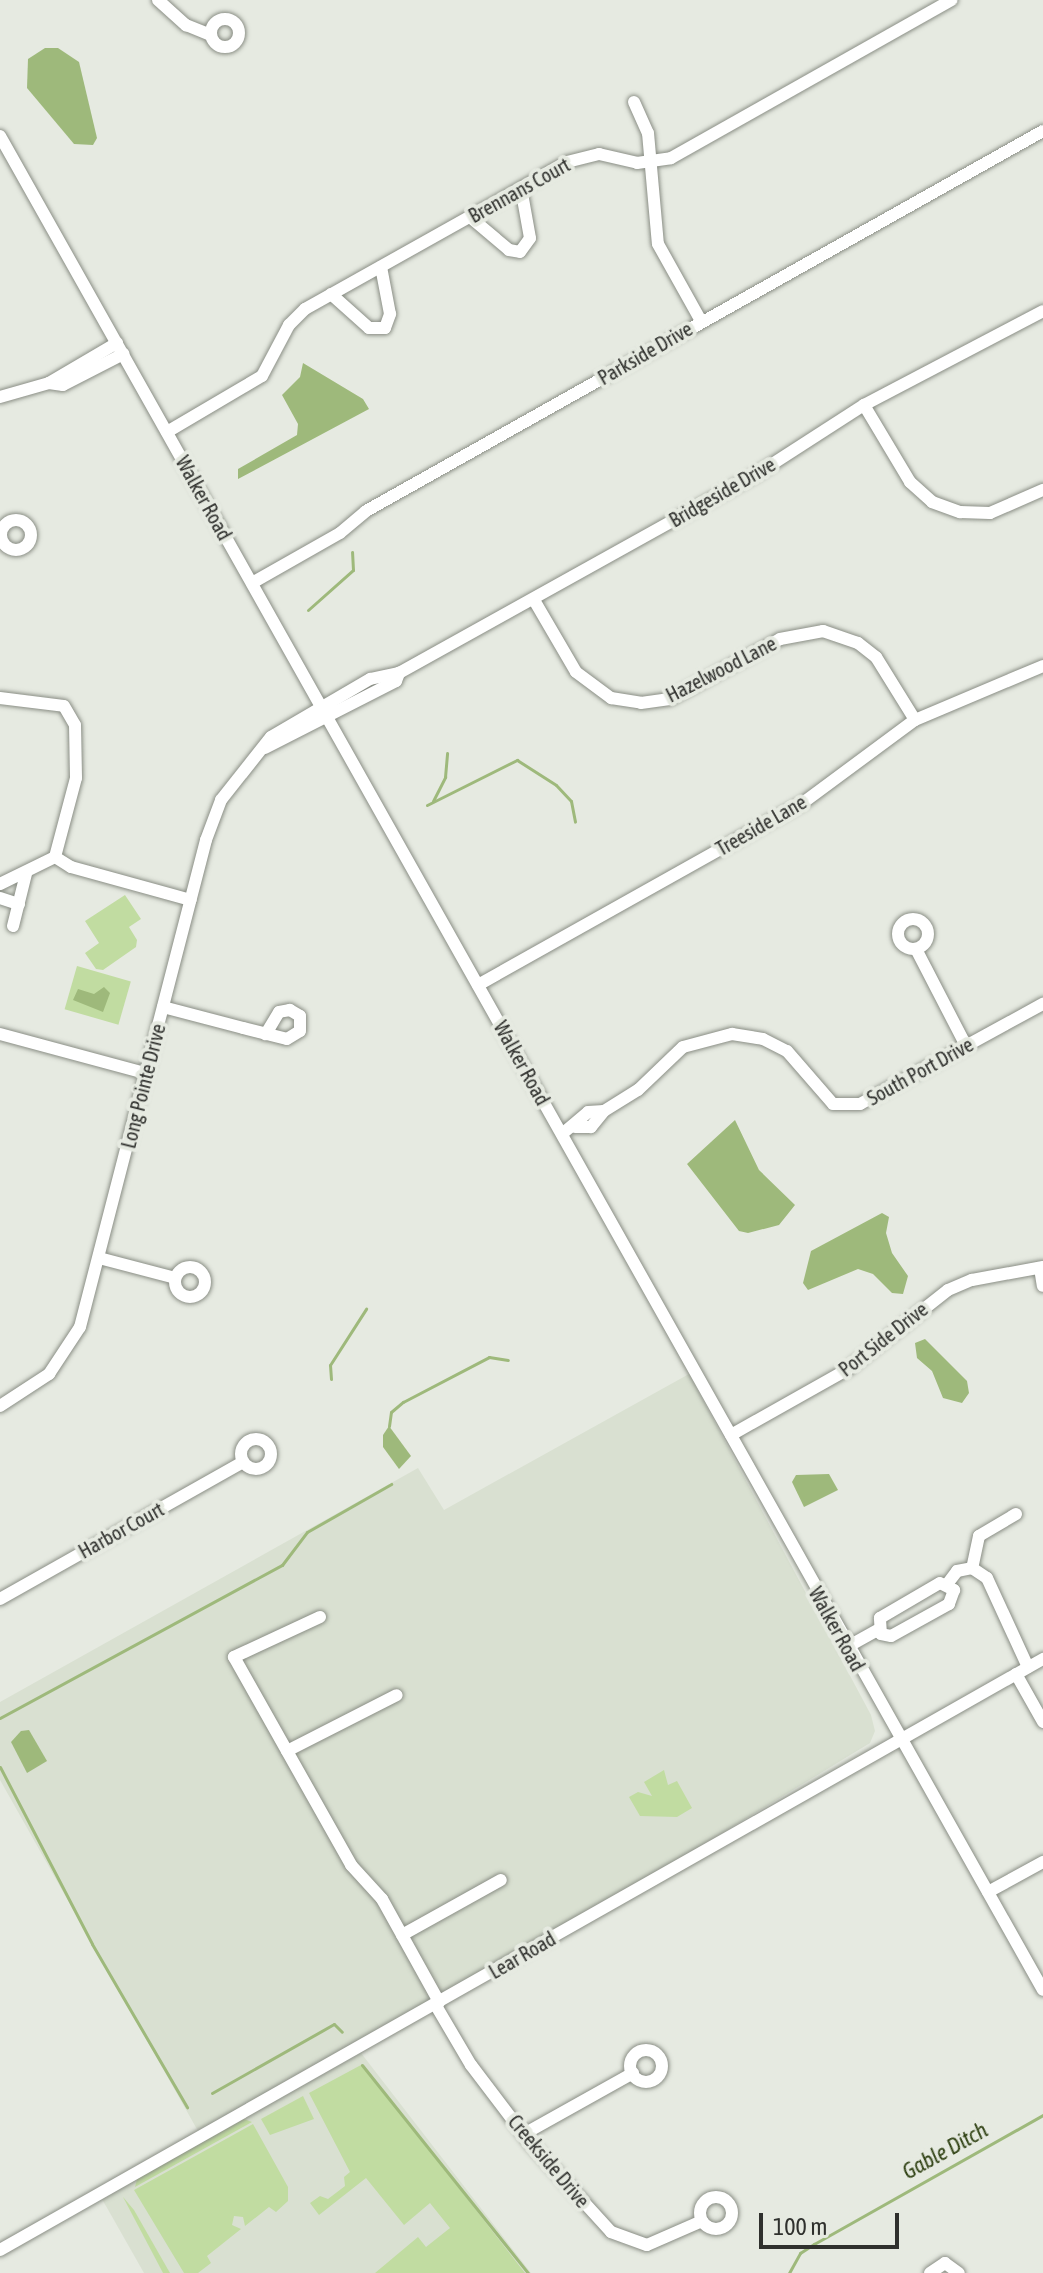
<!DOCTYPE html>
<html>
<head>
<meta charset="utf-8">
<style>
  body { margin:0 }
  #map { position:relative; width:1043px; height:2273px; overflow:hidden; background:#e6eae1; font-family:"Asap Condensed",sans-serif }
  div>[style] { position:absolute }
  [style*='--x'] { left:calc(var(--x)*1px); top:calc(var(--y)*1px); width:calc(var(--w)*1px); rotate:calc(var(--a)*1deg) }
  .built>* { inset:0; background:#d9e0d1 }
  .green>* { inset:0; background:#c1dca1; transform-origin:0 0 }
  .water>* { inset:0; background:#9eb97b }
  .stream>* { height:3px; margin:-1.5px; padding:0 1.5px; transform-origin:1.5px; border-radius:1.5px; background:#9eb97b }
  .roads { filter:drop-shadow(0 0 2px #8a8e85) drop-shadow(0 0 2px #8a8e85) }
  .minor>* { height:12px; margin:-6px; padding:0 6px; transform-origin:6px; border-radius:6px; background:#fff }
  .minor>.ring { margin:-6px; padding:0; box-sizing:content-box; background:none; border:12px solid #fff; border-radius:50% }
  span { translate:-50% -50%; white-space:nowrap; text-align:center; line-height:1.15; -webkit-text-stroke:8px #e6eae1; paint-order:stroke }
  .street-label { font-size:20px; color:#2f302d }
  .water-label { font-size:22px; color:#2f4113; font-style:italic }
  .scale { position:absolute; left:759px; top:2213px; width:140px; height:36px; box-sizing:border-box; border:4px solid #2f302d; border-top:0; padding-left:10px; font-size:24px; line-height:28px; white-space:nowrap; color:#2f302d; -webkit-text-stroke:6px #e6eae1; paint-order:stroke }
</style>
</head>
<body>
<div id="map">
  <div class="built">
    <i style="clip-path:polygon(689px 1374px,871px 1715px,875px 1731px,870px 1743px,668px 1866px,198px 2131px,0 1780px,0 1702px,418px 1468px,444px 1510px)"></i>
    <i style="clip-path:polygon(361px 2053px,531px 2273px,144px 2273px,102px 2199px)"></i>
  </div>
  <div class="green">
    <i style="clip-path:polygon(125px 895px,141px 919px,129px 927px,137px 940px,136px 947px,103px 970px,96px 969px,85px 953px,99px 943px,85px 921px)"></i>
    <i style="left:77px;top:966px;width:56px;height:45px;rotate:16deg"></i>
    <i style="clip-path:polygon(664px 1770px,668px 1785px,677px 1781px,692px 1808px,677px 1817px,640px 1816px,629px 1797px,638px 1792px,652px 1796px,644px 1782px)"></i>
    <i style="clip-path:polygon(361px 2065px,416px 2133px,525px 2273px,375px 2273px,418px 2237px,426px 2247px,450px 2228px,430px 2203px,404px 2225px,366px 2178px,319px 2215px,310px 2203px,320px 2196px,328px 2199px,345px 2186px,344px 2177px,350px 2172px,309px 2093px)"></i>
    <i style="clip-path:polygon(303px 2096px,314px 2119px,270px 2135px,261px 2119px)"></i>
    <i style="clip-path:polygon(244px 2119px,252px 2122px,135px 2187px,137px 2179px)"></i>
    <i style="clip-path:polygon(253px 2124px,288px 2187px,288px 2201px,276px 2212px,269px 2207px,245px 2226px,243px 2217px,234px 2216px,232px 2225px,241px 2229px,207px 2256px,211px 2263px,198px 2273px,184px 2273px,134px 2190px)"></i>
    <i style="clip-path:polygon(123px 2197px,134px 2210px,170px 2273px,163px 2273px)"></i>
  </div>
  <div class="water">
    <i style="clip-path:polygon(45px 48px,58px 48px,79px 62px,97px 138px,93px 145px,74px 144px,27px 88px,28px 59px)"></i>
    <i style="clip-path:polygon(303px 363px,363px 399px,369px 409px,238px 479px,238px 469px,297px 435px,298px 424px,282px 395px,300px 377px)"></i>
    <i style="clip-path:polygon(104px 987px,110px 993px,103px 1012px,73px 1000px,78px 989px,94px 994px)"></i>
    <i style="clip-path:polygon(735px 1120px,759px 1170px,795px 1205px,779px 1225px,748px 1233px,739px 1231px,687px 1164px)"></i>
    <i style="clip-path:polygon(882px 1213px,889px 1217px,886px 1233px,892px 1253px,908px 1276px,903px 1294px,892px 1293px,873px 1274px,858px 1269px,808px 1290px,803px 1283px,811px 1251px)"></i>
    <i style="clip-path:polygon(925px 1339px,967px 1381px,969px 1393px,962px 1403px,943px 1398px,932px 1371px,917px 1358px,915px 1343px)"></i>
    <i style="clip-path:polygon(389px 1426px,411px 1456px,399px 1469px,383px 1447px,383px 1435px)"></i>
    <i style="clip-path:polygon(829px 1474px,838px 1490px,804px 1507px,792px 1482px,796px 1475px)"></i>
    <i style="clip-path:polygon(29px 1730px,47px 1761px,27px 1773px,11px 1742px,21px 1731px)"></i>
  </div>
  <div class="stream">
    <i style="--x:308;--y:610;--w:60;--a:-41.6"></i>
    <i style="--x:353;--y:570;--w:18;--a:-93"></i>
    <i style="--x:433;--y:801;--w:27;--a:-63"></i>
    <i style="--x:445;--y:777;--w:24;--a:-85"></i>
    <i style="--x:427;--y:805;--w:101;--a:-26.6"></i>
    <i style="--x:517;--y:760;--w:46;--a:32.7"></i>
    <i style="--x:556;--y:785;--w:22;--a:47"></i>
    <i style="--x:571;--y:801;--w:21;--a:79"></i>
    <i style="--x:331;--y:1379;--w:14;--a:-94"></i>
    <i style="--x:330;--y:1365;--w:67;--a:-57.3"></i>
    <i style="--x:389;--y:1426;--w:14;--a:-82"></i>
    <i style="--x:391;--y:1412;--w:16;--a:-40"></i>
    <i style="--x:403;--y:1402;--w:97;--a:-27.6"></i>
    <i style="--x:489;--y:1357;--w:19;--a:9"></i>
    <i style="--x:0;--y:1718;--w:321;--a:-28.5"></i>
    <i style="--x:282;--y:1565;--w:41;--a:-52.9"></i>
    <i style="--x:307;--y:1532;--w:97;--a:-29.7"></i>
    <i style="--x:0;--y:1767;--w:199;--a:62.5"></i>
    <i style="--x:92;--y:1944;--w:189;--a:59.8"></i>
    <i style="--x:362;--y:2065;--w:266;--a:51.4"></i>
    <i style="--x:212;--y:2093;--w:140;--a:-29.5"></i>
    <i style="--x:334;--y:2024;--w:11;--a:45"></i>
    <i style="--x:789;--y:2273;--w:23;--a:-61"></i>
    <i style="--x:800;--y:2253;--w:17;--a:-33"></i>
    <i style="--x:814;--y:2244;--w:263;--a:-29.4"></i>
  </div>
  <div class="roads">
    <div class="minor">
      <i style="--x:158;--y:0;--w:38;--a:42"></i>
      <i style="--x:186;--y:25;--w:27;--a:22"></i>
      <i class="ring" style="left:211px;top:19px;width:16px;height:16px"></i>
      <i style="--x:634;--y:102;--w:34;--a:66"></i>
      <i style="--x:648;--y:133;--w:111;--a:84.9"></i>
      <i style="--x:658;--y:244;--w:88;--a:60.8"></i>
      <i style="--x:0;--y:136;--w:2127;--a:60.64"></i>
      <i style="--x:470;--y:217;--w:51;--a:40.2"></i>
      <i style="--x:509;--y:250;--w:11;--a:10"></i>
      <i style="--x:520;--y:252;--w:17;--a:-54"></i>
      <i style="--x:530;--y:238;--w:51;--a:-100.2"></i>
      <i style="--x:331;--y:294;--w:51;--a:41.8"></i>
      <i style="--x:369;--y:328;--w:16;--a:0"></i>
      <i style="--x:385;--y:328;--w:15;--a:-70"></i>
      <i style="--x:390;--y:314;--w:48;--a:-100.8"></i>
      <i style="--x:49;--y:383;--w:79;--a:-30.5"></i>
      <i style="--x:0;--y:397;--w:51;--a:-15.9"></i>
      <i style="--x:49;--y:383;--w:14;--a:8"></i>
      <i style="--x:63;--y:385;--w:68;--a:-27.3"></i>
      <i style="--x:864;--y:405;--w:90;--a:59.1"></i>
      <i style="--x:910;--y:482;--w:30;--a:42"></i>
      <i style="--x:932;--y:502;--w:30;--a:20"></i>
      <i style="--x:960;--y:512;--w:30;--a:2"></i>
      <i style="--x:990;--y:513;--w:58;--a:-23.5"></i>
      <i style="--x:167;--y:432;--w:110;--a:-30.5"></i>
      <i style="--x:262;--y:376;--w:58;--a:-62.1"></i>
      <i style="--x:289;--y:325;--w:23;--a:-45"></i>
      <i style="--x:305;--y:309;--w:300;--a:-29.3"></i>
      <i style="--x:567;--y:162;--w:33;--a:-14"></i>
      <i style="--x:599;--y:154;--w:39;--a:13"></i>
      <i style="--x:637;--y:163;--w:34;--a:-8"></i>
      <i style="--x:671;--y:158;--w:322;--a:-29.4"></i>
      <i class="ring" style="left:1px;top:520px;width:18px;height:18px"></i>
      <i style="--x:252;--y:583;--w:101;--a:-29.6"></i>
      <i style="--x:340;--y:533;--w:34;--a:-40"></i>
      <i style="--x:366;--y:511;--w:776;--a:-29.31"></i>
      <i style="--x:534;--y:600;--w:83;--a:59.7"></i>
      <i style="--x:576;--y:672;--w:44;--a:36.6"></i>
      <i style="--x:611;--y:698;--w:30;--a:9"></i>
      <i style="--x:641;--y:703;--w:29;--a:-8"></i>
      <i style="--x:670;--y:699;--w:125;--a:-28.6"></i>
      <i style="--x:780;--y:639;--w:44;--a:-10.5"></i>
      <i style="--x:823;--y:631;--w:37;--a:19"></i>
      <i style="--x:858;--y:643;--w:23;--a:38"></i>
      <i style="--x:876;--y:657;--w:74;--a:58.2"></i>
      <i style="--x:0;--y:698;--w:64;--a:7.1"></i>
      <i style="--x:64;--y:706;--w:22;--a:60"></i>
      <i style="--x:75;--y:725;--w:53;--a:88.9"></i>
      <i style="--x:76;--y:778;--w:82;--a:104.9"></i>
      <i style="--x:55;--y:857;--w:19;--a:32"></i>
      <i style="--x:71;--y:867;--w:124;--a:15.4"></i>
      <i style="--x:265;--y:748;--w:147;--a:-27.1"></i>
      <i style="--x:396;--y:681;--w:9;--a:-69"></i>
      <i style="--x:399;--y:673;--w:413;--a:-29.1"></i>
      <i style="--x:760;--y:472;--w:124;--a:-32.8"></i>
      <i style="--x:864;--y:405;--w:202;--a:-27.7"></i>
      <i style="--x:0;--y:884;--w:61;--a:-26.1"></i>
      <i style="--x:0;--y:898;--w:20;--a:18"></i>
      <i class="ring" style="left:898px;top:919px;width:18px;height:18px"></i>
      <i style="--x:13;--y:926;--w:54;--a:-76"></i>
      <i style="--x:916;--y:949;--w:109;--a:62.7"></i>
      <i style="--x:478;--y:985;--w:374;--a:-29.3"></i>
      <i style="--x:804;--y:802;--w:138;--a:-36.5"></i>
      <i style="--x:915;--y:720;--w:139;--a:-22.9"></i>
      <i style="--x:163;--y:1007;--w:83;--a:14.7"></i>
      <i style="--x:243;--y:1028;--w:45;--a:14"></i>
      <i style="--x:287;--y:1039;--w:15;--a:-32"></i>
      <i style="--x:300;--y:1031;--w:15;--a:-90"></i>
      <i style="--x:300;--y:1016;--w:12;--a:-149"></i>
      <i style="--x:290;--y:1010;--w:11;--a:170"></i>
      <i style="--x:279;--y:1012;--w:26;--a:121"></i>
      <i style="--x:0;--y:1034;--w:150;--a:15.1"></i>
      <i style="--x:604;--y:1111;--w:40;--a:-32"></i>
      <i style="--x:638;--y:1090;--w:62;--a:-43.7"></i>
      <i style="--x:683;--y:1047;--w:51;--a:-14.9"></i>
      <i style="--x:732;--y:1034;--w:31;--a:9"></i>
      <i style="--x:763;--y:1039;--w:27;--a:27"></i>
      <i style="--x:787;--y:1051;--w:70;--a:49"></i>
      <i style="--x:833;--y:1104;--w:27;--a:0"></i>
      <i style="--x:860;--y:1104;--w:209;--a:-28.7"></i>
      <i style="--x:562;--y:1134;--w:34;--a:-40"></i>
      <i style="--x:588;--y:1112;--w:16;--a:-4"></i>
      <i style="--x:604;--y:1111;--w:21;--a:129"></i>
      <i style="--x:591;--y:1127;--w:16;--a:180"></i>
      <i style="--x:99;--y:1258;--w:79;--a:14.7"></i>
      <i class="ring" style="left:175px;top:1267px;width:18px;height:18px"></i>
      <i style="--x:1040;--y:1268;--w:18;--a:81"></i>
      <i style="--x:0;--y:1406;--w:59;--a:-33.1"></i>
      <i style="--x:49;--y:1374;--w:56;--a:-56.6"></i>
      <i style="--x:80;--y:1327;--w:503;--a:-75.49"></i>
      <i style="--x:206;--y:840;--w:43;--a:-69.4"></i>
      <i style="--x:221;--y:800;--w:80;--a:-51.6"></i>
      <i style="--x:271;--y:737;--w:115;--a:-30.4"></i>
      <i style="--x:370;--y:679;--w:30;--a:-12"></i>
      <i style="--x:731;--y:1435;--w:134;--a:-29.4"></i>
      <i style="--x:848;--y:1369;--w:127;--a:-38.3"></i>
      <i style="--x:948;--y:1290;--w:26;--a:-23"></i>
      <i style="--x:972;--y:1280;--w:72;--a:-10.4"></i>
      <i class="ring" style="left:241px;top:1439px;width:18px;height:18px"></i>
      <i style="--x:1016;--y:1514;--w:43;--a:149.3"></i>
      <i style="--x:979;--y:1536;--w:33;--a:102"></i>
      <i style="--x:972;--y:1568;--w:18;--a:34"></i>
      <i style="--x:987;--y:1578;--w:98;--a:65.3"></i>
      <i style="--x:940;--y:1583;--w:16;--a:27"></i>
      <i style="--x:954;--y:1590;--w:15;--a:110"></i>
      <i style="--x:949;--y:1604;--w:66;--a:151.1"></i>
      <i style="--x:891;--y:1636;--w:10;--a:-169"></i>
      <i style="--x:881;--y:1634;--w:16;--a:-94"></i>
      <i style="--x:880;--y:1618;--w:69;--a:-30.3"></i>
      <i style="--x:948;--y:1583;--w:15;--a:-53"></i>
      <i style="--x:957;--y:1571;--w:15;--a:-11"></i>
      <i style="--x:0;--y:1599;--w:279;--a:-29.4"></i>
      <i style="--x:320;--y:1617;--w:95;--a:155.1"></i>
      <i style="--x:234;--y:1657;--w:239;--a:60.6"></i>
      <i style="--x:351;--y:1865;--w:46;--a:47.6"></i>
      <i style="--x:382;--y:1899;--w:118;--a:61"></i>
      <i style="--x:847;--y:1647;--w:35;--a:-29"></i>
      <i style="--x:1016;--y:1674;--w:55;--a:60.6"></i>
      <i style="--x:287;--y:1751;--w:123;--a:-27"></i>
      <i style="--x:988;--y:1892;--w:63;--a:-28.6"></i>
      <i style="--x:402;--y:1935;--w:113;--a:-29.1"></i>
      <i style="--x:435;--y:2004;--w:71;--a:59.5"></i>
      <i style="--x:471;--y:2065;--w:99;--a:52.8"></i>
      <i style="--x:531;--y:2144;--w:119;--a:47.7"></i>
      <i style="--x:611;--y:2232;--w:38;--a:20"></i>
      <i style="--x:647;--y:2245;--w:60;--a:-23.6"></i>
      <i class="ring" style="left:630px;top:2050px;width:20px;height:20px"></i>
      <i style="--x:524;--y:2134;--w:125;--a:-29.2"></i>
      <i class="ring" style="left:700px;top:2197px;width:20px;height:20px"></i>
      <i style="--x:0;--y:2250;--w:1199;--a:-29.54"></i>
      <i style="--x:930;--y:2273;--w:18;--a:-34"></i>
      <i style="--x:945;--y:2263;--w:17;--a:36"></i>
    </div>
  </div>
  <div class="street-label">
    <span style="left:519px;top:190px;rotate:-29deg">Brennans Court</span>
    <span style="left:645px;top:353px;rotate:-30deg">Parkside Drive</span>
    <span style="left:722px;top:492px;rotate:-30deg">Bridgeside Drive</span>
    <span style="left:204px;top:498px;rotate:61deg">Walker Road</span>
    <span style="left:721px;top:669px;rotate:-27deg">Hazelwood Lane</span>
    <span style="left:761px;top:825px;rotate:-30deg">Treeside Lane</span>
    <span style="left:522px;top:1063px;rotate:61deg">Walker Road</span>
    <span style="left:920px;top:1071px;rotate:-29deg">South Port Drive</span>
    <span style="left:143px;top:1086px;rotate:-76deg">Long Pointe Drive</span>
    <span style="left:883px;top:1339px;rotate:-38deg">Port Side Drive</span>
    <span style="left:121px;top:1530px;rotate:-29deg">Harbor Court</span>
    <span style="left:837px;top:1629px;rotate:61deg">Walker Road</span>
    <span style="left:522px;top:1955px;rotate:-30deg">Lear Road</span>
    <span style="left:549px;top:2161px;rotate:50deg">Creekside Drive</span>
  </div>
  <div class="water-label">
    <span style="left:945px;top:2151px;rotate:-29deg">Gable Ditch</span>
  </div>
  <div class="scale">100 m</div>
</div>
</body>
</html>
